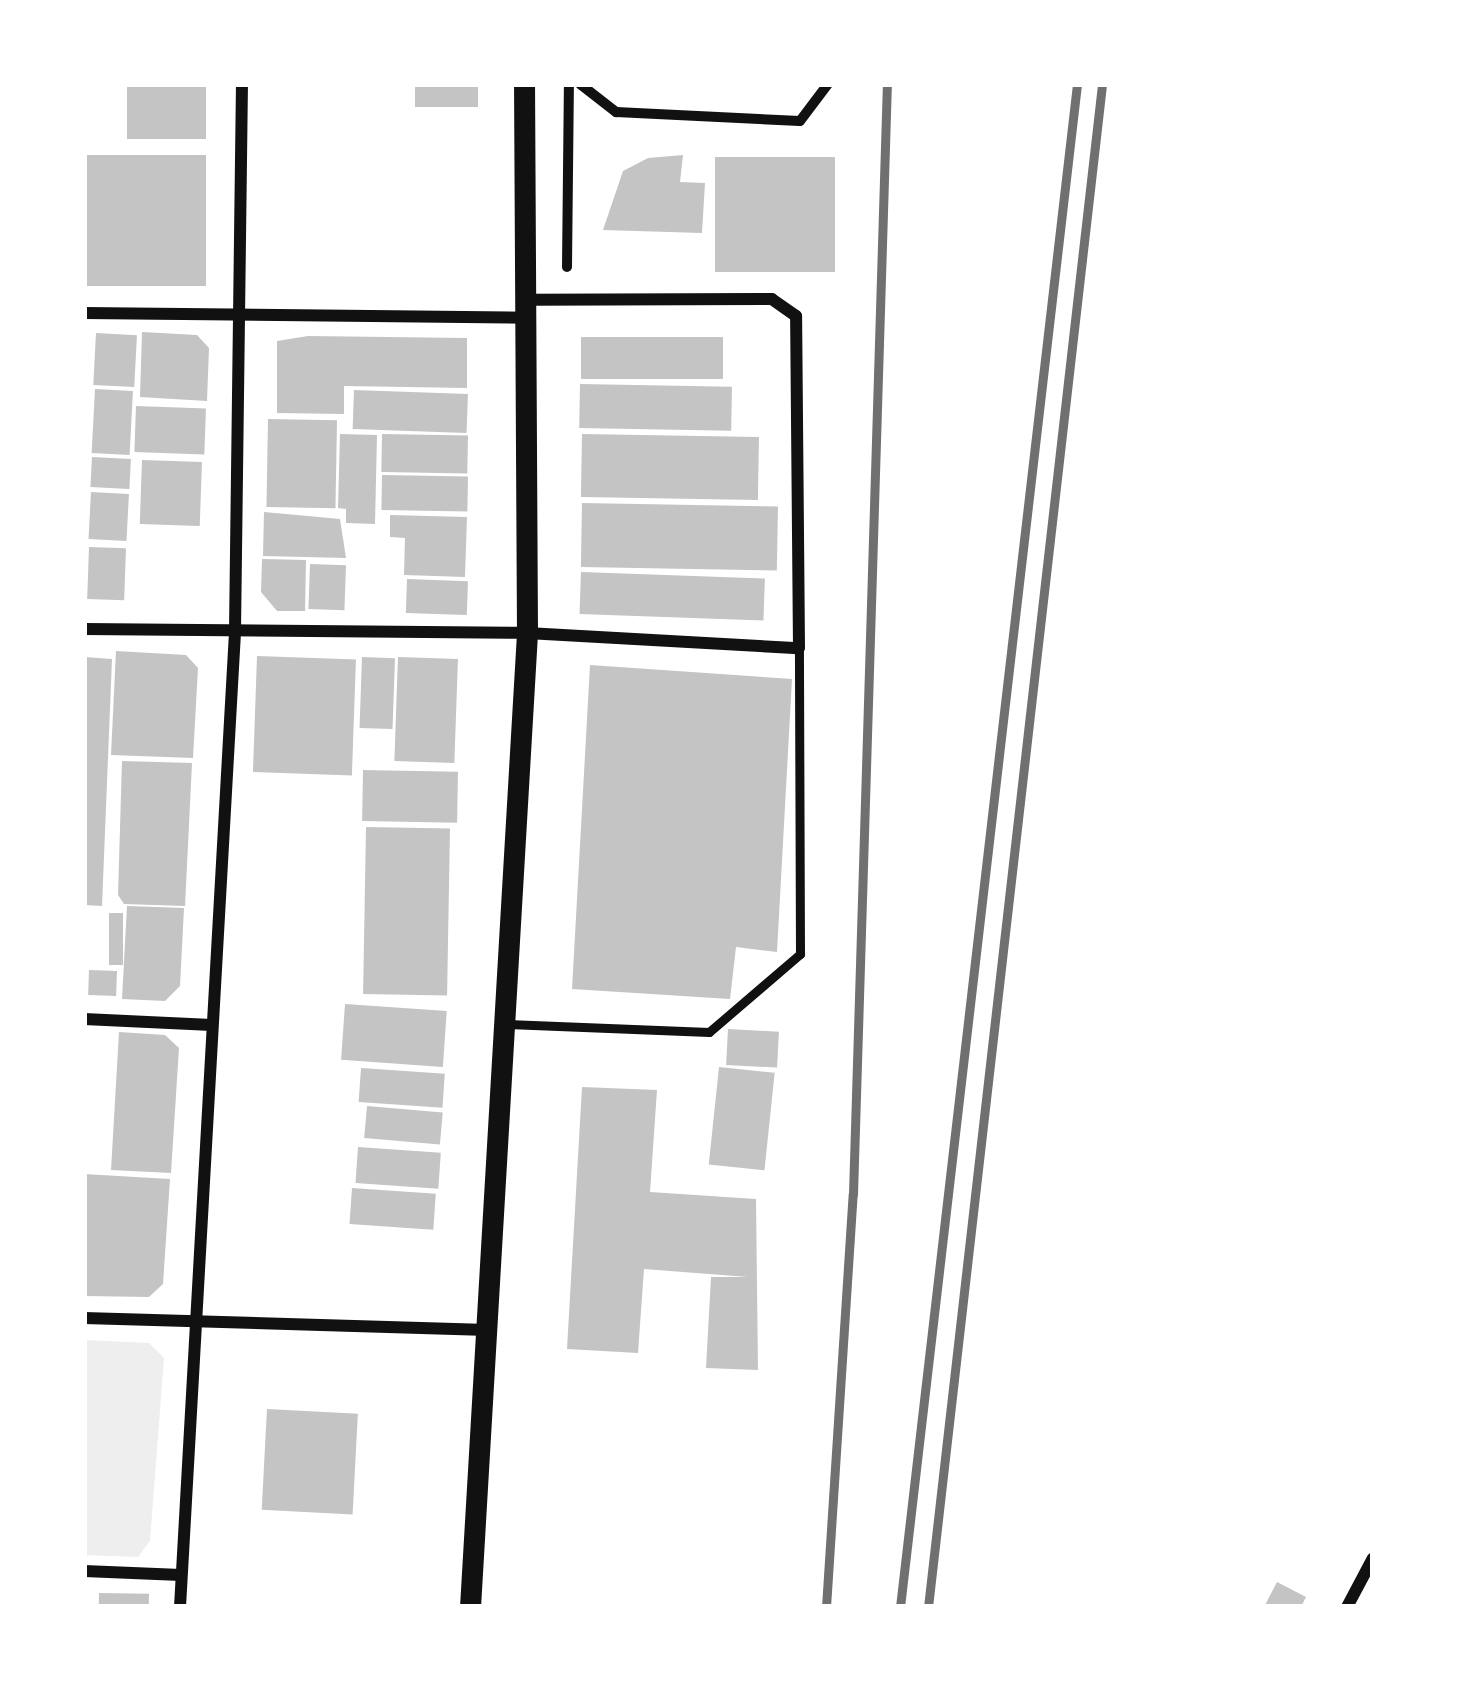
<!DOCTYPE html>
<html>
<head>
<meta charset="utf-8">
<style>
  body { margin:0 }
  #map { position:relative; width:1457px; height:1691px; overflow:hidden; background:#fff; font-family:"DejaVu Sans",sans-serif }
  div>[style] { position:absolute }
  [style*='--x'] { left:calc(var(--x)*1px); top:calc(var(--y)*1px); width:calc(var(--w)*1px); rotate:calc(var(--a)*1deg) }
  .green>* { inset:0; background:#eee }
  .building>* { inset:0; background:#c4c4c4; transform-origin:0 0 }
  .service>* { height:9px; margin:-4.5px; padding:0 4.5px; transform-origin:4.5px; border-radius:4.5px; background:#111 }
  .pedestrian>* { height:10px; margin:-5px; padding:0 5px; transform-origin:5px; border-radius:5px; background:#111 }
  .minor>* { height:12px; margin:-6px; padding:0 6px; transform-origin:6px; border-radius:6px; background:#111 }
  .tertiary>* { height:21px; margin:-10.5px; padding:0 10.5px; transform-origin:10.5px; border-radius:10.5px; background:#111 }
  .rail>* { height:9px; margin:-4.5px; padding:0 4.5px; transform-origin:4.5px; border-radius:4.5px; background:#707070 }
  span { translate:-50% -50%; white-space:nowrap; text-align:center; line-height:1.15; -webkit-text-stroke:10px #fff; paint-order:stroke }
  .frame { position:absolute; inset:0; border:87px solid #fff; pointer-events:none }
</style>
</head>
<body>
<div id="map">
  <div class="green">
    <i style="clip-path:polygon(84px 1340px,149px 1343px,164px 1358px,150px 1541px,138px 1557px,84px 1555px)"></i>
  </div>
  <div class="building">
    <i style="left:127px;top:84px;width:79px;height:55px"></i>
    <i style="left:415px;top:84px;width:63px;height:23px"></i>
    <i style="left:206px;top:155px;width:131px;height:122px;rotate:90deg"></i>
    <i style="clip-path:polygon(683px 155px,680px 182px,705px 183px,702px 233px,603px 230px,623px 171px,648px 158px)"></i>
    <i style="left:715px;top:157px;width:120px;height:115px"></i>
    <i style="clip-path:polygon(142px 332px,197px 335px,209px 348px,207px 401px,140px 397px)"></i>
    <i style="left:96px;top:333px;width:41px;height:52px;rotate:3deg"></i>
    <i style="clip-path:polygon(308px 336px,467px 338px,467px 388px,344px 386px,344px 414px,277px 413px,277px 341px)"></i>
    <i style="left:581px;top:337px;width:142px;height:42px"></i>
    <i style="left:580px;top:384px;width:152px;height:44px;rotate:1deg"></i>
    <i style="left:95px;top:389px;width:38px;height:64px;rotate:3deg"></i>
    <i style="left:354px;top:390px;width:114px;height:39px;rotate:2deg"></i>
    <i style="left:136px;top:406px;width:70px;height:46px;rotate:2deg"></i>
    <i style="left:268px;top:419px;width:69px;height:88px;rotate:1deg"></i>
    <i style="clip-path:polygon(340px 434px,377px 435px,375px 524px,346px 523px,346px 509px,338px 508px)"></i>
    <i style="left:382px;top:434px;width:86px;height:38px;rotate:1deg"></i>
    <i style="left:582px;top:434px;width:177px;height:63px;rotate:1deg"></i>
    <i style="left:92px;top:457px;width:39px;height:30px;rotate:3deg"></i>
    <i style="left:142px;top:460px;width:60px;height:64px;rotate:2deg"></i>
    <i style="left:382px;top:475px;width:86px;height:35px;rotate:1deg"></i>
    <i style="left:91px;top:492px;width:38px;height:47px;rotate:3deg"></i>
    <i style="left:582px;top:503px;width:196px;height:64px;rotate:1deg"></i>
    <i style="clip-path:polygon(264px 512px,340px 519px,346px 558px,263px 556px)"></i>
    <i style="clip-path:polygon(390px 515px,467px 517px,465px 577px,404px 575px,405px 538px,390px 537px)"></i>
    <i style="left:89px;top:547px;width:37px;height:52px;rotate:2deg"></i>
    <i style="clip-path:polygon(262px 559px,306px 560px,305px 611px,277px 611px,261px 592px)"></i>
    <i style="left:310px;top:564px;width:36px;height:45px;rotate:2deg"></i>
    <i style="left:581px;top:572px;width:184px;height:42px;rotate:2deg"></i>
    <i style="left:407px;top:579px;width:61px;height:34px;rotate:2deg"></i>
    <i style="clip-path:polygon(116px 651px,186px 655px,198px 668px,193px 758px,111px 755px)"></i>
    <i style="left:257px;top:656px;width:99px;height:116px;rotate:2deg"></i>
    <i style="clip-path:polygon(84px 657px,112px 659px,102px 906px,84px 905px)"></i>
    <i style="left:362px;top:657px;width:33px;height:71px;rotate:2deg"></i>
    <i style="left:398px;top:657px;width:60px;height:104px;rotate:2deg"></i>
    <i style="clip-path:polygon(590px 665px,792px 679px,777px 952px,736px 947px,730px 999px,572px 989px)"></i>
    <i style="clip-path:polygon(122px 761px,192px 763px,185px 906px,124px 904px,118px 895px)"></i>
    <i style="left:363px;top:770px;width:95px;height:51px;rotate:1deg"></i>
    <i style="left:366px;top:827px;width:84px;height:167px;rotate:1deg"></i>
    <i style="clip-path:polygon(127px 906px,184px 908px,180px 986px,165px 1001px,122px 999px)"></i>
    <i style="left:109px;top:913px;width:14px;height:52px"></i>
    <i style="left:89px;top:970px;width:28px;height:25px;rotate:2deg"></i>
    <i style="left:345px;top:1004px;width:102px;height:56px;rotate:4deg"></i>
    <i style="left:728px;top:1029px;width:51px;height:36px;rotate:3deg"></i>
    <i style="clip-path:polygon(119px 1032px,165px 1035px,179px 1048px,171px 1173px,111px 1170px)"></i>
    <i style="left:719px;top:1067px;width:56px;height:98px;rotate:6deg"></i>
    <i style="left:361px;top:1068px;width:84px;height:34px;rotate:4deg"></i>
    <i style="clip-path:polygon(582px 1087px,657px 1090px,650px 1192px,756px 1199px,758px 1370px,706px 1368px,711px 1277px,748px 1277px,644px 1269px,638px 1353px,567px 1349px)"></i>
    <i style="left:367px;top:1106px;width:76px;height:32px;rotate:5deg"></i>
    <i style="left:358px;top:1147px;width:83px;height:36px;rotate:4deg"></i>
    <i style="clip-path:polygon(84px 1174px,170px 1179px,163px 1284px,149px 1297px,84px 1296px)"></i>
    <i style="left:352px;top:1188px;width:84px;height:36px;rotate:4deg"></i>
    <i style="left:267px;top:1409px;width:91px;height:101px;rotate:3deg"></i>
    <i style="clip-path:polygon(1277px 1582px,1306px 1597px,1301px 1607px,1264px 1607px)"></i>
    <i style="left:99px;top:1593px;width:50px;height:14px;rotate:1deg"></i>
  </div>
  <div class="service">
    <i style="--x:507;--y:1024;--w:202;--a:2.3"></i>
    <i style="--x:709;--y:1032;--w:120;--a:-40.6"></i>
    <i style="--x:800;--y:954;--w:306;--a:-90.2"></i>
  </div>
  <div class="pedestrian">
    <i style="--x:580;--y:84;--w:46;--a:37.9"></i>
    <i style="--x:616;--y:112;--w:184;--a:2.8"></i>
    <i style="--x:800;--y:121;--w:46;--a:-52.9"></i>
    <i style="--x:567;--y:267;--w:183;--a:-89.4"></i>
  </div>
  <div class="minor">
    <i style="--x:84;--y:313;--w:443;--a:0.6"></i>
    <i style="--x:84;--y:629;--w:443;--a:0.5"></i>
    <i style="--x:527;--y:633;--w:272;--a:3.2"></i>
    <i style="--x:799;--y:648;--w:332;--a:-90.5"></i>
    <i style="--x:796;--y:316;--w:29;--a:-145"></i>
    <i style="--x:772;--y:299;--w:243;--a:179.8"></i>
    <i style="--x:84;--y:1019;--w:128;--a:2.7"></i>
    <i style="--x:84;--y:1318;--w:404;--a:1.7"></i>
    <i style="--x:84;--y:1571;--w:97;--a:2.4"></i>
    <i style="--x:180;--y:1607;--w:978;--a:-86.77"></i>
    <i style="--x:235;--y:631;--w:547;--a:-89.27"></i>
    <i style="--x:1347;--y:1607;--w:55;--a:-62"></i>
  </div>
  <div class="tertiary">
    <i style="--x:470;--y:1607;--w:976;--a:-86.65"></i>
    <i style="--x:527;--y:633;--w:549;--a:-90.31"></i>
  </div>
  <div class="rail">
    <i style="--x:826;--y:1607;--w:414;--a:-86.3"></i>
    <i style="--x:853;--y:1194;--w:1111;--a:-88.25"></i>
    <i style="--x:900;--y:1607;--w:1533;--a:-83.37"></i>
    <i style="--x:928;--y:1607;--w:1533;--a:-83.48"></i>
  </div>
  <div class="frame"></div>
</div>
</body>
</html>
